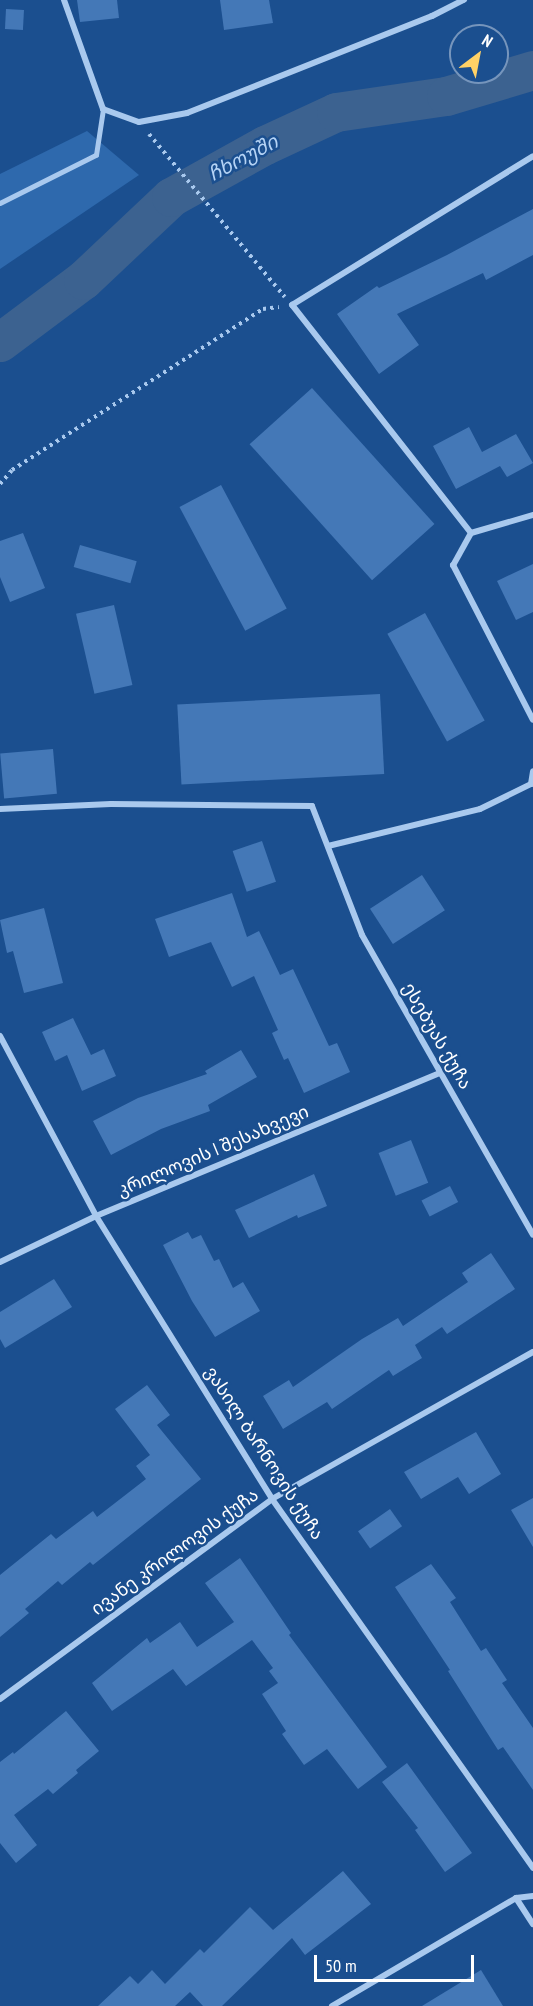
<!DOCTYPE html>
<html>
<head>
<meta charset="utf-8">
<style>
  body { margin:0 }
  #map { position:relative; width:533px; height:2006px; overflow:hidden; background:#1b4f8f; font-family:"PT Sans Narrow","Noto Sans Georgian",sans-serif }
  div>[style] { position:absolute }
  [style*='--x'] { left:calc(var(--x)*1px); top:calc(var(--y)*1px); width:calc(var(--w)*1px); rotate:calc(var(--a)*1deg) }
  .green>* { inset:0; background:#2e69ad }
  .river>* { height:39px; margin:-19.5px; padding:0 19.5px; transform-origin:19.5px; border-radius:19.5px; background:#3c6290 }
  .building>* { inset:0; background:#4478b7; transform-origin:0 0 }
  .path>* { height:4px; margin-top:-2px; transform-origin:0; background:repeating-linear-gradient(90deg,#a9c9ee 0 3px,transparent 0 7.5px) }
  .service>* { height:4.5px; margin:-2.25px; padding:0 2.25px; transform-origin:2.25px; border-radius:2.25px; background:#a9c9ee }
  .minor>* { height:6px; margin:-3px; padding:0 3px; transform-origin:3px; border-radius:3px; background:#a9c9ee }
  span { translate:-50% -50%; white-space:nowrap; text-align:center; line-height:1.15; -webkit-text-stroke:5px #1b4f8f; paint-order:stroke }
  .street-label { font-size:18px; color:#fff }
  .water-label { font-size:20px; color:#b5d3f5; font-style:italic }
  .north { position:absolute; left:449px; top:24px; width:60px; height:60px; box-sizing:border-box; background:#1b4f8f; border:2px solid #7695bc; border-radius:50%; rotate:32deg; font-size:16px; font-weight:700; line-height:24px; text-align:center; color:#fff }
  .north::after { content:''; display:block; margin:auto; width:21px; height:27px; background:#ffd166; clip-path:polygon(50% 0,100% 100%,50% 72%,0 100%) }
  .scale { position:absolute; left:314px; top:1955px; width:160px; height:27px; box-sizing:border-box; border:3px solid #fff; border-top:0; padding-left:8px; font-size:18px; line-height:21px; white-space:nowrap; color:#fff; -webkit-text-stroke:4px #1b4f8f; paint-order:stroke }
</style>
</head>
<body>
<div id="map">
  <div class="green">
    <i style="clip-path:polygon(87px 131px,139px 175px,0 269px,0 174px)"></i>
  </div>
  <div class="river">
    <i style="--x:0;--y:342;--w:104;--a:-36.8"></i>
    <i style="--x:83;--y:280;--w:121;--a:-43.3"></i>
    <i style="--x:171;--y:197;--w:107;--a:-29"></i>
    <i style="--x:265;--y:145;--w:78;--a:-24.9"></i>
    <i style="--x:336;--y:112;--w:111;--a:-8.3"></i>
    <i style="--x:446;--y:96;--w:91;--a:-16.6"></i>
  </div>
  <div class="building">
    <i style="clip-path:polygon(77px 0,117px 0,119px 18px,80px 22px)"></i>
    <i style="clip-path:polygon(220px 0,269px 0,273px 23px,224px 30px)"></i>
    <i style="left:6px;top:9px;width:18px;height:20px;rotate:3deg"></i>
    <i style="clip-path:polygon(533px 209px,533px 255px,486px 280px,483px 273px,397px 314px,419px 345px,379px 374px,337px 314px,377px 286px,379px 288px,447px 255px)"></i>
    <i style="left:312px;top:388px;width:183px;height:84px;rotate:48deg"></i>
    <i style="clip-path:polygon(469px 427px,482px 452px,516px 434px,533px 463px,507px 477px,500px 466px,456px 489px,433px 446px)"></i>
    <i style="left:221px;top:485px;width:140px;height:47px;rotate:62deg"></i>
    <i style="clip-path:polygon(23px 533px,45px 588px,10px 602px,0 577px,0 541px)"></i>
    <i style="left:80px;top:545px;width:59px;height:23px;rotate:16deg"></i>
    <i style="clip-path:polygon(533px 564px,533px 612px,516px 620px,497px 581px)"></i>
    <i style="left:114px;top:605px;width:82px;height:39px;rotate:77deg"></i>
    <i style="left:425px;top:613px;width:123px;height:43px;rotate:61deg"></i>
    <i style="left:380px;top:694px;width:80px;height:203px;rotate:87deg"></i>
    <i style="left:53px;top:749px;width:45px;height:53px;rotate:85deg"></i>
    <i style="left:262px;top:841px;width:43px;height:31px;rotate:71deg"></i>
    <i style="left:422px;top:875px;width:42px;height:62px;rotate:57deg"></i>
    <i style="clip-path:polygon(232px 893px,247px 937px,259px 931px,280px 975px,293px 969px,329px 1046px,337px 1043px,350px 1072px,304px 1093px,288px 1058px,284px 1060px,272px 1033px,278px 1030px,254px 976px,232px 987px,211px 942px,169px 957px,155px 919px)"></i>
    <i style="clip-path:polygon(44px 908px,63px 983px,24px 993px,13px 951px,7px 953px,0 920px)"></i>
    <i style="clip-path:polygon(73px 1018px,91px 1055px,104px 1049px,116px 1076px,82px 1091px,67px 1055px,55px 1061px,42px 1032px)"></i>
    <i style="clip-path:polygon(241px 1050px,257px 1077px,208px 1105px,210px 1111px,161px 1129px,111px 1155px,93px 1121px,138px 1098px,207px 1074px,205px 1071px)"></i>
    <i style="left:411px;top:1140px;width:46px;height:35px;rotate:68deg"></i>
    <i style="clip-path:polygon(314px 1174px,327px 1206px,298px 1218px,297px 1215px,249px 1238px,235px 1210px)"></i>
    <i style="left:450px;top:1186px;width:18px;height:32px;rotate:63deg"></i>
    <i style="clip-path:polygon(188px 1232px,192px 1239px,201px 1235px,214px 1261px,219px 1259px,233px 1288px,243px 1282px,260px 1311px,215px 1337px,192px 1301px,163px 1245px)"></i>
    <i style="clip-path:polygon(491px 1253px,515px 1289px,447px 1334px,442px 1327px,415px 1345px,422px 1358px,393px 1376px,389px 1370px,332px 1409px,327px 1402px,283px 1429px,263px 1396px,289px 1380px,293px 1387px,362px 1339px,398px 1318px,403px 1326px,468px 1282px,462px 1273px)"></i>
    <i style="clip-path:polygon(54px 1279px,72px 1307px,5px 1348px,0 1339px,0 1312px)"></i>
    <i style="clip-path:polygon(147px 1385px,170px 1415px,157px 1425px,201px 1479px,93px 1565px,90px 1562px,62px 1585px,58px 1581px,25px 1609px,29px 1613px,0 1637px,0 1575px,51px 1534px,56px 1539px,93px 1511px,97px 1517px,146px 1479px,136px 1466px,150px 1455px,115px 1409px)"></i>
    <i style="clip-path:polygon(476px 1432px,501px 1474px,469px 1494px,458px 1477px,421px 1499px,404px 1472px)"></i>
    <i style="clip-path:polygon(533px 1498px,533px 1547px,511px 1510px)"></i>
    <i style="left:390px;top:1509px;width:21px;height:39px;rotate:55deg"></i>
    <i style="clip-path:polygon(240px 1558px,291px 1633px,289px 1635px,387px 1767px,358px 1789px,327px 1749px,304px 1765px,282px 1734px,286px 1731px,262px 1694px,278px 1683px,269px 1671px,273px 1668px,252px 1640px,186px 1686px,173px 1669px,112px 1711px,92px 1683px,147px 1638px,150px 1643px,180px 1622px,197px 1647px,234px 1622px,205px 1583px)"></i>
    <i style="clip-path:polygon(431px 1564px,456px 1598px,450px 1602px,481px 1651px,486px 1648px,507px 1680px,502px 1683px,533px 1728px,533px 1790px,503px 1747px,498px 1750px,448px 1671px,450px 1670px,395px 1587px)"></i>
    <i style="clip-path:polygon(66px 1711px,99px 1751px,76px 1770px,78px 1773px,53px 1794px,48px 1789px,14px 1815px,37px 1845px,16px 1863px,0 1843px,0 1762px,13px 1752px,14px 1754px)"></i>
    <i style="clip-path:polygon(407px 1763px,472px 1853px,445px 1872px,415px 1830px,418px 1828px,382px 1782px)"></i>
    <i style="clip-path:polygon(343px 1871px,371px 1904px,305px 1955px,292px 1938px,222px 2006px,203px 2006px,190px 1992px,175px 2006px,98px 2006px,130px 1976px,138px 1984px,152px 1970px,165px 1984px,200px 1949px,204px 1953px,250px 1907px,273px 1930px)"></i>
    <i style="clip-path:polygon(481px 1970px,503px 2006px,422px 2006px)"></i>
  </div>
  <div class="path">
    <i style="--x:149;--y:134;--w:212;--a:50.2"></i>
    <i style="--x:0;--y:484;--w:18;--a:-49"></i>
    <i style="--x:12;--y:470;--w:298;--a:-32.7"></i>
    <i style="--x:263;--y:309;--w:16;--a:-7"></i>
  </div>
  <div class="service">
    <i style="--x:0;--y:203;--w:107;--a:-26.6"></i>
    <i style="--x:96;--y:155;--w:47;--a:-81.3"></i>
  </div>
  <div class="minor">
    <i style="--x:64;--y:0;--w:116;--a:70.3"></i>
    <i style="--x:103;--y:109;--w:38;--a:20"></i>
    <i style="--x:139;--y:122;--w:49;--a:-10.6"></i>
    <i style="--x:187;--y:113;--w:264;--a:-21.6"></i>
    <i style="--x:432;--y:16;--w:36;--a:-27"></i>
    <i style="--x:471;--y:533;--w:290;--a:-128.1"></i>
    <i style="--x:292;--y:305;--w:283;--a:-31.7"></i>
    <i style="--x:471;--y:533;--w:37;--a:119"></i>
    <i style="--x:453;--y:565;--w:174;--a:62.7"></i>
    <i style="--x:471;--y:533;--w:65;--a:-16.2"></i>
    <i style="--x:0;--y:809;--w:111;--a:-2.6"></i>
    <i style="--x:111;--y:804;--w:201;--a:0.6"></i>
    <i style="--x:312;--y:806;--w:138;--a:68.8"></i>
    <i style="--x:362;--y:935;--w:345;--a:60.3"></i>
    <i style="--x:328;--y:846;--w:156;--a:-13.7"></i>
    <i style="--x:480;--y:809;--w:57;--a:-26.1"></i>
    <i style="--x:531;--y:784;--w:13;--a:-81"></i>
    <i style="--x:0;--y:1036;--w:204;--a:61.9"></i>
    <i style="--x:96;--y:1216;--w:333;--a:58.1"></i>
    <i style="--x:272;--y:1499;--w:452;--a:54.7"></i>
    <i style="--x:0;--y:1262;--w:106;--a:-25.6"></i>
    <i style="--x:96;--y:1216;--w:373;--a:-22.6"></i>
    <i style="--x:0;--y:1699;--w:338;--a:-36.3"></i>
    <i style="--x:272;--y:1499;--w:300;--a:-29.4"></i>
    <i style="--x:516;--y:1898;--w:31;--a:57"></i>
    <i style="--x:332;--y:2006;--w:213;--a:-30.4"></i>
    <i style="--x:516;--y:1898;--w:17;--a:-7"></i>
  </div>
  <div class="street-label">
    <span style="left:437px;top:1036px;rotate:60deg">ესებუას ქუჩა</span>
    <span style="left:213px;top:1151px;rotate:-23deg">კრილოვის I შესახვევი</span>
    <span style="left:264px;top:1453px;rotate:57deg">ვასილ ბარნოვის ქუჩა</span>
    <span style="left:175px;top:1552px;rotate:-36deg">ივანე კრილოვის ქუჩა</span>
  </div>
  <div class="water-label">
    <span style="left:243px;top:158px;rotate:-28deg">ჩხოუში</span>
  </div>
  <div class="north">N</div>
  <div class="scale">50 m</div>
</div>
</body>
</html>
